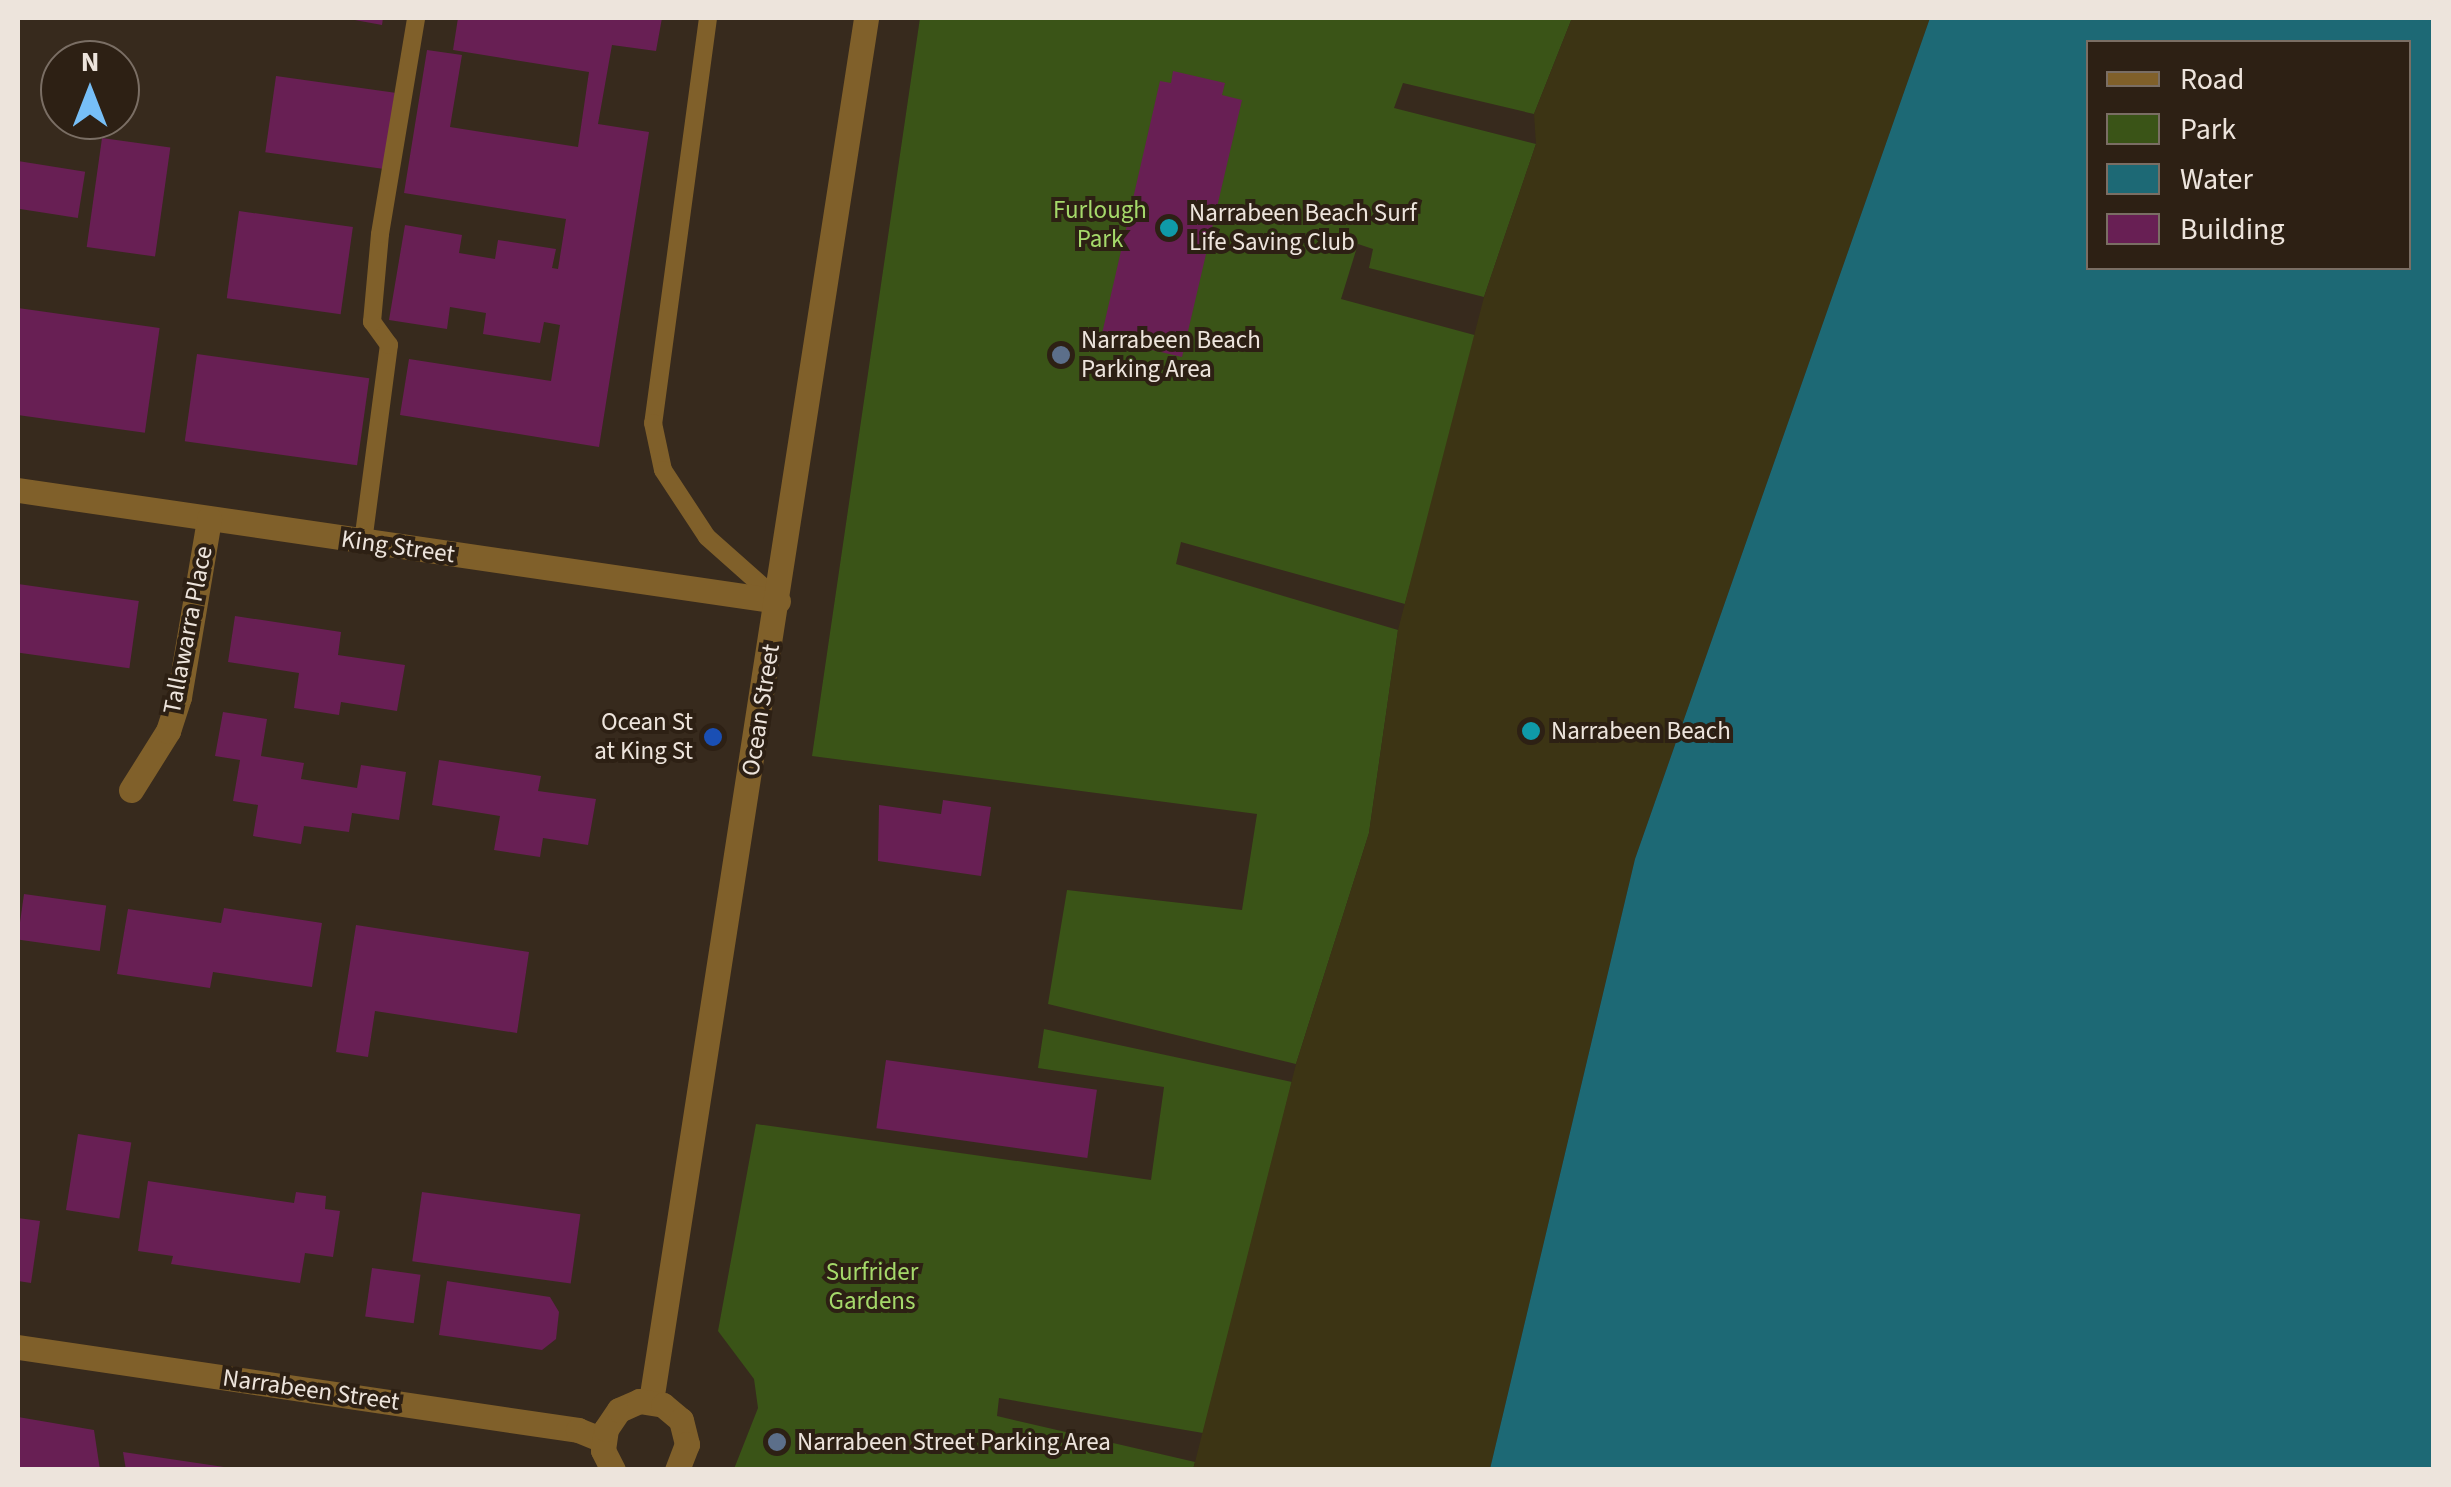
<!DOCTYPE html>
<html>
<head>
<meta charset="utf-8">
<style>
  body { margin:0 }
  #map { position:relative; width:2451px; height:1487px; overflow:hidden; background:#372a1d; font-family:"Source Sans 3",sans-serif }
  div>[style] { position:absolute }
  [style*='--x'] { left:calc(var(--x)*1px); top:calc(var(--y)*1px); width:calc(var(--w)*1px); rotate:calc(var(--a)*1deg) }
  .green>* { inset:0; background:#3a5417 }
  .sand>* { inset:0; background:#3c3414 }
  .water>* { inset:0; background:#1d6975 }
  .building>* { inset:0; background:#681f54; transform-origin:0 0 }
  .service>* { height:18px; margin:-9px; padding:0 9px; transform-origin:9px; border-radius:9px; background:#80602a }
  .minor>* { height:25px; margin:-12.5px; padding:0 12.5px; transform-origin:12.5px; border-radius:12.5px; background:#80602a }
  .tertiary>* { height:25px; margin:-12.5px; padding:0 12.5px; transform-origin:12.5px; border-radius:12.5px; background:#80602a }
  .dots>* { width:28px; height:28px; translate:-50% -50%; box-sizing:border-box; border:5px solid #2d2014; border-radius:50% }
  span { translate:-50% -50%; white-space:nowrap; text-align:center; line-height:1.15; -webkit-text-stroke:8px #2d2014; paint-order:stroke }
  .park-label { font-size:25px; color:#a5d96a }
  .poi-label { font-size:25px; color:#ede4dc }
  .left { translate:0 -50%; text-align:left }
  .right { translate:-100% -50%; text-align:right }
  .street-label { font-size:25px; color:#ede4dc }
  .frame { position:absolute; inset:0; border:20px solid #ede4dc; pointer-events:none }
  .legend { position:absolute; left:2086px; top:40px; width:325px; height:230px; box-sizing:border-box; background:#2d2014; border:2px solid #7a6e64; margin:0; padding:12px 18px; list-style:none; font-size:30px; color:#ede4dc }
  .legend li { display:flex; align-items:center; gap:20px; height:50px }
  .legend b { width:50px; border:2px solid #7a6e64 }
  .north { position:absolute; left:40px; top:40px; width:100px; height:100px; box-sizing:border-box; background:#2d2014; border:2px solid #7a6e64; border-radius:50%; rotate:0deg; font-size:28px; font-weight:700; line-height:40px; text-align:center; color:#ede4dc }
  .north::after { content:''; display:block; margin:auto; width:35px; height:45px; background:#77bff7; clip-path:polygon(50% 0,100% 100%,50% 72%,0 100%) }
</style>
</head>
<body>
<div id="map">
  <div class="green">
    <i style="clip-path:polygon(920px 18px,1572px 18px,1534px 114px,1403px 83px,1394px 108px,1536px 144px,1484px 297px,1369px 268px,1373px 249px,1358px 244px,1341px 299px,1478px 336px,1405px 604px,1181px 542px,1176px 564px,1398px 630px,1369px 833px,1296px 1064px,1048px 1004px,1067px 890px,1242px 910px,1257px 814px,812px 756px)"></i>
    <i style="clip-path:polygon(1044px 1029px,1292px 1082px,1203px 1433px,999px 1398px,997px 1416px,1195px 1462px,1193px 1469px,734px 1469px,758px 1408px,754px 1379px,718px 1331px,756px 1124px,1151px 1180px,1164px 1087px,1038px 1068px)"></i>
  </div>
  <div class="sand">
    <i style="clip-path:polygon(1572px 18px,1930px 18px,1635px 859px,1490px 1469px,1193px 1470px,1296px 1064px,1369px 833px,1398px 630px,1484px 297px,1536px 144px,1534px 114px)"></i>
  </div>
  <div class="water">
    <i style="clip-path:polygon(evenodd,1930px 18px,2433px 18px,2433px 1469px,1490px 1469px,1635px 859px,1930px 18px,2088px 42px,2408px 42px,2408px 268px,2088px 268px,2088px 42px)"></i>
  </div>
  <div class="building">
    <i style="clip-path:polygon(344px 18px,383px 18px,382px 25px)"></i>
    <i style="clip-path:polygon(458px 18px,662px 18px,656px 51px,612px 45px,598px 124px,649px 132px,599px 447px,400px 415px,409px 359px,551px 381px,560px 325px,544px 322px,540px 343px,483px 334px,486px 313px,450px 307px,447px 329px,389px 320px,405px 225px,462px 235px,459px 253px,495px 259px,498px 240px,556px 249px,552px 268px,558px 269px,566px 219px,404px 193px,427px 50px,462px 55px,450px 127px,578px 147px,589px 72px,453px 50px)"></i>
    <i style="clip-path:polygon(1173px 71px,1225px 83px,1222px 95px,1242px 100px,1182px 357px,1101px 338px,1160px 81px,1171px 83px)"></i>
    <i style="left:276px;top:76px;width:120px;height:77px;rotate:8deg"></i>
    <i style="left:102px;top:138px;width:69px;height:110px;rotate:8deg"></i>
    <i style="left:18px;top:161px;width:68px;height:47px;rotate:9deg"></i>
    <i style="left:239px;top:211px;width:115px;height:88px;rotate:8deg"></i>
    <i style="left:18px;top:308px;width:143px;height:106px;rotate:8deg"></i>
    <i style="left:197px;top:354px;width:174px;height:88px;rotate:8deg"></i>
    <i style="left:18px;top:584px;width:122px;height:68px;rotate:8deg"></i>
    <i style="clip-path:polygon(235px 616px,341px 632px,338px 655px,405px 665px,397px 711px,341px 702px,339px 715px,294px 708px,299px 673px,228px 662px)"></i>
    <i style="clip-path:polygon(223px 712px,267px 719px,261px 756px,304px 763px,301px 779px,357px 788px,361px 765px,406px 772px,399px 820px,352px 813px,349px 832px,304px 826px,301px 844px,253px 836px,258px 805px,233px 801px,240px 760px,215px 756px)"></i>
    <i style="clip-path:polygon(439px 760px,541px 776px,538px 791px,596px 799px,588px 845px,543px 838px,540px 857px,494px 850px,500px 816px,432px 805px)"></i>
    <i style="clip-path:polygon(943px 800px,991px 807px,981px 876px,878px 861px,879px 805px,941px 814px)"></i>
    <i style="left:24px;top:894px;width:83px;height:46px;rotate:8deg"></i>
    <i style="clip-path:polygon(224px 908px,322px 923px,312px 987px,213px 972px,210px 988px,117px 974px,128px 909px,221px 923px)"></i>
    <i style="clip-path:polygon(356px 925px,529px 952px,517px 1033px,375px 1011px,368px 1057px,336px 1052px)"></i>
    <i style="left:886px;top:1060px;width:213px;height:69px;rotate:8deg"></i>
    <i style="left:78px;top:1134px;width:54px;height:77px;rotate:9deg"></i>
    <i style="clip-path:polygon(148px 1181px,294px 1203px,296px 1192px,326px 1196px,325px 1209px,340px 1211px,333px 1257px,305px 1253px,300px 1283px,171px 1264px,173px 1256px,138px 1251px)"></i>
    <i style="left:422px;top:1192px;width:160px;height:70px;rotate:8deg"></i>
    <i style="clip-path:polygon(18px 1218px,40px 1221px,31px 1283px,18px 1281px)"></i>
    <i style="left:372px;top:1268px;width:49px;height:49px;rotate:8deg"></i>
    <i style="clip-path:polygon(447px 1281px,550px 1297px,559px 1312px,556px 1339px,542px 1350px,439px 1335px)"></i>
    <i style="clip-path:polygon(18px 1417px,94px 1430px,100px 1470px,18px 1470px)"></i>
    <i style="clip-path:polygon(123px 1452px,224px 1467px,224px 1470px,126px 1470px)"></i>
  </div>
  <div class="service">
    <i style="--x:708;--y:18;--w:409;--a:97.7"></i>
    <i style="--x:653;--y:423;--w:48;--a:78"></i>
    <i style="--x:663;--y:470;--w:80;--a:56.7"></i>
    <i style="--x:707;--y:537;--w:95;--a:41.6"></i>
    <i style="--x:363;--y:542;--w:199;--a:-82.5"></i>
    <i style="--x:389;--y:345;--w:29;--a:-126"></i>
    <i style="--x:372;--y:322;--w:88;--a:-84.8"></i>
    <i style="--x:380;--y:234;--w:219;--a:-80.5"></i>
  </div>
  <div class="minor">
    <i style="--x:18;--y:490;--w:768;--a:8.31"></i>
    <i style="--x:131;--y:790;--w:70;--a:-57.9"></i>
    <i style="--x:168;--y:731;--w:36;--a:-72"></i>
    <i style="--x:179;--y:697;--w:181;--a:-80.4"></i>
    <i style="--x:18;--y:1347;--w:566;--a:8.43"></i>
    <i style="--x:578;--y:1430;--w:27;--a:22"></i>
  </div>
  <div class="tertiary">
    <i style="--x:651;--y:1401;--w:1400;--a:-81.16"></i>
    <i style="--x:613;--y:1470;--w:22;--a:-117"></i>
    <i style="--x:603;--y:1450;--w:21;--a:-82"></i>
    <i style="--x:606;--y:1429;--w:23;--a:-56"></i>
    <i style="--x:619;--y:1410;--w:22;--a:-24"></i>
    <i style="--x:639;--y:1401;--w:24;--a:9"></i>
    <i style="--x:663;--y:1405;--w:23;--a:40"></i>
    <i style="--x:681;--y:1420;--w:25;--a:76"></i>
    <i style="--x:687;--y:1444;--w:28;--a:111"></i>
  </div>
  <div class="dots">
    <i style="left:1169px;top:228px;background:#0f9aa8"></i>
    <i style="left:1061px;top:355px;background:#5c6f8a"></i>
    <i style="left:1531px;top:731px;background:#0f9aa8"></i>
    <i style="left:713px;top:737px;background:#1a4fb4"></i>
    <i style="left:777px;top:1442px;background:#5c6f8a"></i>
  </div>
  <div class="park-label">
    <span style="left:1100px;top:225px">Furlough<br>Park</span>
    <span style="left:872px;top:1287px">Surfrider<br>Gardens</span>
  </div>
  <div class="poi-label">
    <span class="left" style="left:1189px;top:228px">Narrabeen Beach Surf<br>Life Saving Club</span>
    <span class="left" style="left:1081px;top:355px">Narrabeen Beach<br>Parking Area</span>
    <span class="right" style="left:693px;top:737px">Ocean St<br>at King St</span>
    <span class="left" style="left:1551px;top:731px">Narrabeen Beach</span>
    <span class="left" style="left:797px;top:1442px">Narrabeen Street Parking Area</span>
  </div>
  <div class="street-label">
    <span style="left:398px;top:547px;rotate:8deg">King Street</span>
    <span style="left:188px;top:630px;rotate:-79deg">Tallawarra Place</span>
    <span style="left:761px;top:710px;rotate:-81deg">Ocean Street</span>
    <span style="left:311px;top:1390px;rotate:8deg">Narrabeen Street</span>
  </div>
  <div class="frame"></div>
  <ul class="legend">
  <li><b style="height:12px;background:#80602a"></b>Road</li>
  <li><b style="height:28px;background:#3a5417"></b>Park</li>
  <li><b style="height:28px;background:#1d6975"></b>Water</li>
  <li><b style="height:28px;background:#681f54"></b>Building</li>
  </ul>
  <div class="north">N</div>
</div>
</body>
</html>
